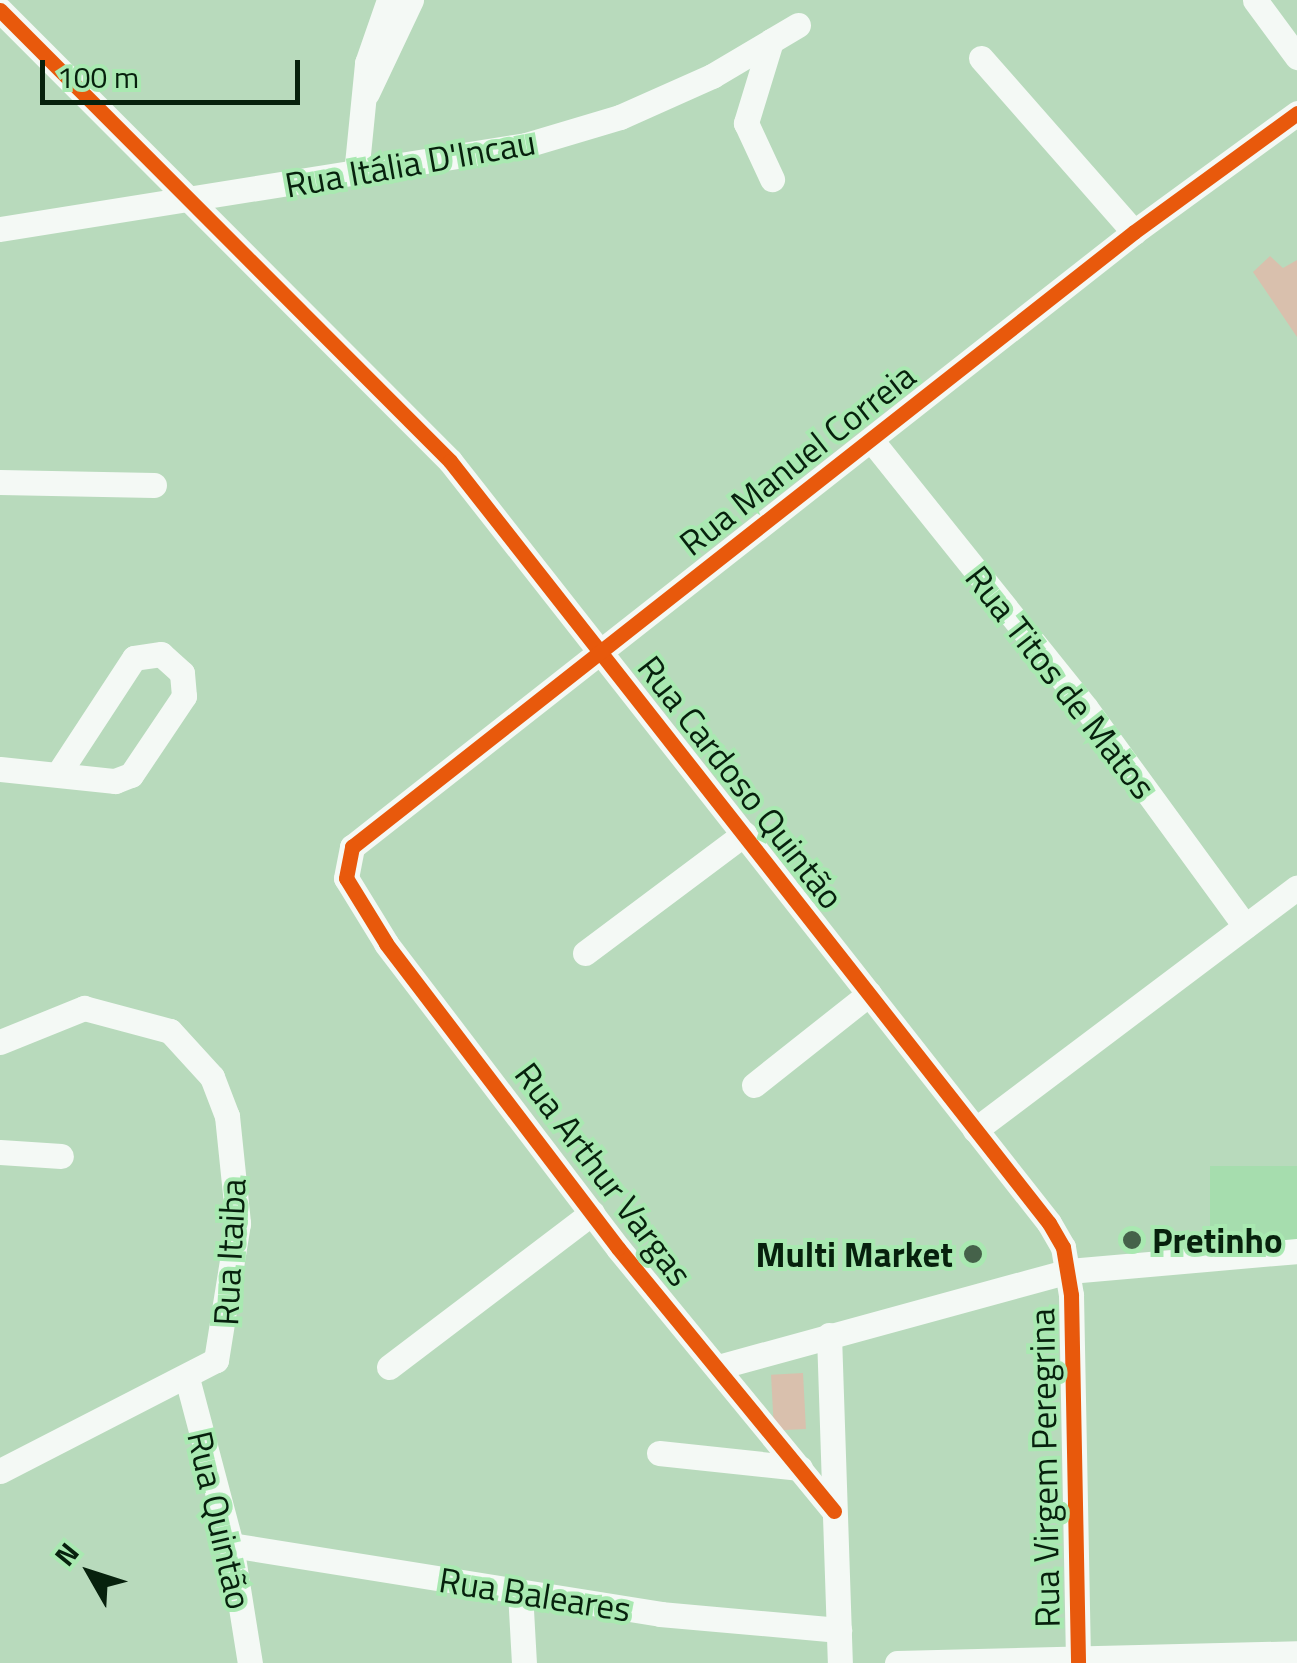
<!DOCTYPE html>
<html>
<head>
<meta charset="utf-8">
<style>
  body { margin:0 }
  #map { position:relative; width:1297px; height:1663px; overflow:hidden; background:#b8dabc; font-family:"Titillium Web",sans-serif }
  div>[style] { position:absolute }
  [style*='--x'] { left:calc(var(--x)*1px); top:calc(var(--y)*1px); width:calc(var(--w)*1px); rotate:calc(var(--a)*1deg) }
  .built>* { inset:0; background:#a6ddae; transform-origin:0 0 }
  .green>* { inset:0; background:#d9c0ad; transform-origin:0 0 }
  .minor>* { height:25px; margin:-12.5px; padding:0 12.5px; transform-origin:12.5px; border-radius:12.5px; background:#f4f9f5 }
  .cycleway>* { height:15px; margin:-7.5px; padding:0 7.5px; transform-origin:7.5px; border-radius:7.5px; background:#e8590c }
  .dots>* { width:28px; height:28px; translate:-50% -50%; box-sizing:border-box; border:5px solid #a9e9b1; border-radius:50% }
  span { translate:-50% -50%; white-space:nowrap; text-align:center; line-height:1.15; -webkit-text-stroke:8px #a9e9b1; paint-order:stroke }
  .street-label { font-size:35px; color:#07210d }
  .poi-label { font-size:35px; color:#07210d; font-weight:700 }
  .left { translate:0 -50%; text-align:left }
  .right { translate:-100% -50%; text-align:right }
  .north { position:absolute; left:40px; top:1523px; width:100px; height:100px; -webkit-text-stroke:8px #a9e9b1; paint-order:stroke; rotate:309deg; font-size:28px; font-weight:700; line-height:40px; text-align:center; color:#07210d }
  .north::after { content:''; display:block; margin:auto; width:35px; height:45px; background:#07210d; clip-path:polygon(50% 0,100% 100%,50% 72%,0 100%) }
  .scale { position:absolute; left:40px; top:60px; width:260px; height:45px; box-sizing:border-box; border:5px solid #07210d; border-top:0; padding-left:12px; font-size:30px; line-height:35px; white-space:nowrap; color:#07210d; -webkit-text-stroke:8px #a9e9b1; paint-order:stroke }
</style>
</head>
<body>
<div id="map">
  <div class="built">
    <i style="left:1297px;top:1166px;width:76px;height:87px;rotate:90deg"></i>
  </div>
  <div class="green">
    <i style="clip-path:polygon(1270px 256px,1283px 268px,1297px 260px,1297px 337px,1253px 272px)"></i>
    <i style="left:803px;top:1373px;width:56px;height:32px;rotate:87deg"></i>
  </div>
  <div class="minor">
    <i style="--x:1255;--y:0;--w:71;--a:53.6"></i>
    <i style="--x:0;--y:10;--w:637;--a:45.06"></i>
    <i style="--x:450;--y:461;--w:969;--a:51.83"></i>
    <i style="--x:1049;--y:1223;--w:28;--a:60"></i>
    <i style="--x:1063;--y:1247;--w:49;--a:80.5"></i>
    <i style="--x:1071;--y:1295;--w:368;--a:88.9"></i>
    <i style="--x:771;--y:41;--w:86;--a:107"></i>
    <i style="--x:746;--y:123;--w:62;--a:65.1"></i>
    <i style="--x:981;--y:58;--w:232;--a:48.7"></i>
    <i style="--x:367;--y:93;--w:103;--a:-64.7"></i>
    <i style="--x:356;--y:174;--w:112;--a:-84.3"></i>
    <i style="--x:367;--y:63;--w:67;--a:-70.8"></i>
    <i style="--x:0;--y:229;--w:533;--a:-9.07"></i>
    <i style="--x:526;--y:145;--w:98;--a:-16.6"></i>
    <i style="--x:620;--y:117;--w:101;--a:-24"></i>
    <i style="--x:712;--y:76;--w:100;--a:-30.7"></i>
    <i style="--x:872;--y:441;--w:342;--a:51.3"></i>
    <i style="--x:1086;--y:708;--w:270;--a:53.9"></i>
    <i style="--x:0;--y:482;--w:154;--a:1.1"></i>
    <i style="--x:0;--y:769;--w:116;--a:6"></i>
    <i style="--x:115;--y:781;--w:17;--a:-21"></i>
    <i style="--x:131;--y:775;--w:95;--a:-56.1"></i>
    <i style="--x:184;--y:696;--w:23;--a:-95"></i>
    <i style="--x:182;--y:673;--w:28;--a:-138"></i>
    <i style="--x:161;--y:654;--w:27;--a:172"></i>
    <i style="--x:134;--y:658;--w:139;--a:123.2"></i>
    <i style="--x:585;--y:953;--w:199;--a:-36.8"></i>
    <i style="--x:0;--y:1042;--w:91;--a:-22"></i>
    <i style="--x:84;--y:1008;--w:89;--a:15"></i>
    <i style="--x:170;--y:1031;--w:62;--a:47.6"></i>
    <i style="--x:212;--y:1077;--w:42;--a:69"></i>
    <i style="--x:227;--y:1116;--w:108;--a:84.1"></i>
    <i style="--x:238;--y:1223;--w:139;--a:99.1"></i>
    <i style="--x:216;--y:1360;--w:243;--a:152.8"></i>
    <i style="--x:754;--y:1085;--w:147;--a:-38.4"></i>
    <i style="--x:975;--y:1130;--w:403;--a:-37"></i>
    <i style="--x:0;--y:1152;--w:61;--a:3.8"></i>
    <i style="--x:829;--y:1335;--w:328;--a:88.1"></i>
    <i style="--x:389;--y:1367;--w:255;--a:-37.2"></i>
    <i style="--x:718;--y:1367;--w:364;--a:-15.3"></i>
    <i style="--x:1069;--y:1271;--w:229;--a:-5"></i>
    <i style="--x:187;--y:1378;--w:173;--a:75.2"></i>
    <i style="--x:231;--y:1545;--w:120;--a:80.9"></i>
    <i style="--x:659;--y:1453;--w:142;--a:6.1"></i>
    <i style="--x:834;--y:1511;--w:340;--a:-129.4"></i>
    <i style="--x:618;--y:1248;--w:383;--a:-127.3"></i>
    <i style="--x:386;--y:943;--w:76;--a:-121.6"></i>
    <i style="--x:346;--y:878;--w:32;--a:-79"></i>
    <i style="--x:352;--y:847;--w:995;--a:-38.18"></i>
    <i style="--x:1134;--y:232;--w:202;--a:-36.1"></i>
    <i style="--x:231;--y:1545;--w:435;--a:9.1"></i>
    <i style="--x:660;--y:1614;--w:180;--a:5.1"></i>
    <i style="--x:520;--y:1592;--w:71;--a:86.8"></i>
    <i style="--x:897;--y:1663;--w:400;--a:-1.4"></i>
  </div>
  <div class="cycleway">
    <i style="--x:0;--y:10;--w:637;--a:45.06"></i>
    <i style="--x:450;--y:461;--w:969;--a:51.83"></i>
    <i style="--x:1049;--y:1223;--w:28;--a:60"></i>
    <i style="--x:1063;--y:1247;--w:49;--a:80.5"></i>
    <i style="--x:1071;--y:1295;--w:368;--a:88.9"></i>
    <i style="--x:834;--y:1511;--w:340;--a:-129.4"></i>
    <i style="--x:618;--y:1248;--w:383;--a:-127.3"></i>
    <i style="--x:386;--y:943;--w:76;--a:-121.6"></i>
    <i style="--x:346;--y:878;--w:32;--a:-79"></i>
    <i style="--x:352;--y:847;--w:995;--a:-38.18"></i>
    <i style="--x:1134;--y:232;--w:202;--a:-36.1"></i>
  </div>
  <div class="dots">
    <i style="left:1132px;top:1240px;background:#45624a"></i>
    <i style="left:973px;top:1254px;background:#45624a"></i>
  </div>
  <div class="street-label">
    <span style="left:410px;top:163px;rotate:-10deg">Rua Itália D'Incau</span>
    <span style="left:797px;top:459px;rotate:-38deg">Rua Manuel Correia</span>
    <span style="left:1061px;top:682px;rotate:52deg">Rua Titos de Matos</span>
    <span style="left:741px;top:782px;rotate:52deg">Rua Cardoso Quintão</span>
    <span style="left:604px;top:1174px;rotate:53deg">Rua Arthur Vargas</span>
    <span style="left:229px;top:1252px;rotate:-87deg">Rua Itaiba</span>
    <span style="left:1044px;top:1468px;rotate:-91deg">Rua Virgem Peregrina</span>
    <span style="left:220px;top:1520px;rotate:77deg">Rua Quintão</span>
    <span style="left:535px;top:1594px;rotate:9deg">Rua Baleares</span>
  </div>
  <div class="poi-label">
    <span class="left" style="left:1152px;top:1240px">Pretinho</span>
    <span class="right" style="left:953px;top:1254px">Multi Market</span>
  </div>
  <div class="north">N</div>
  <div class="scale">100 m</div>
</div>
</body>
</html>
